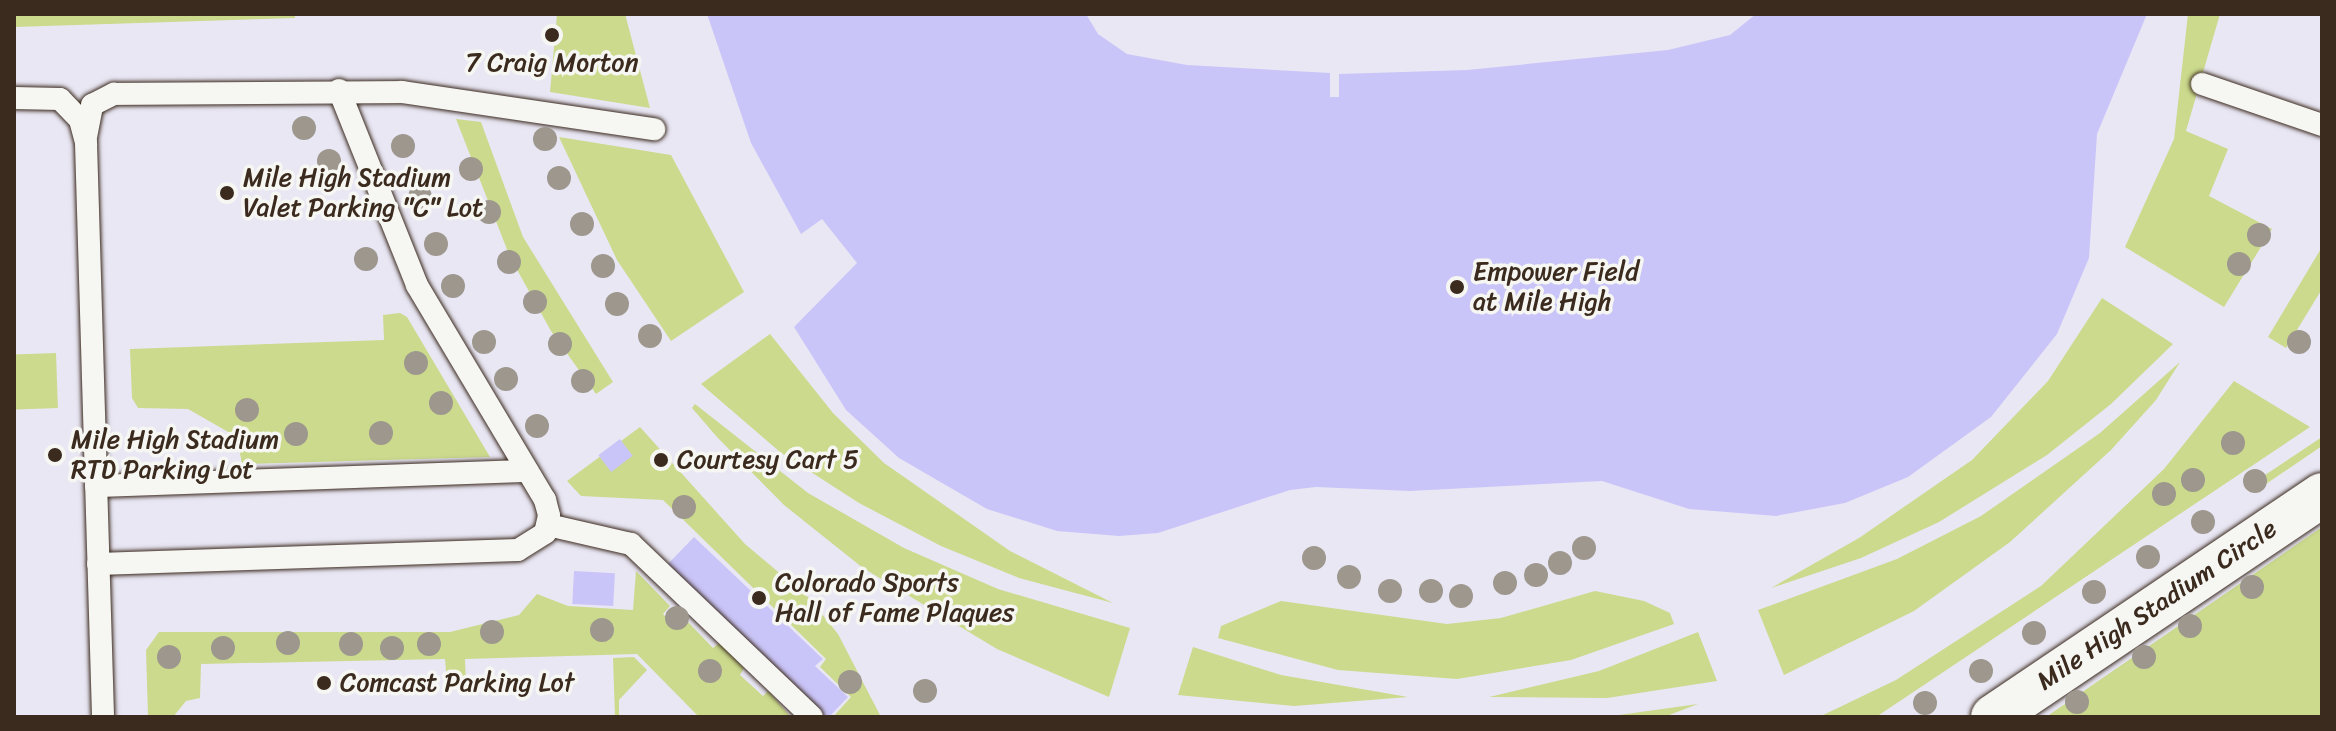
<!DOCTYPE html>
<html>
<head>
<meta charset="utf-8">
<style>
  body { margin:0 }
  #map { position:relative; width:2336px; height:731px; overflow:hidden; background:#e9e7f4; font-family:Sriracha,sans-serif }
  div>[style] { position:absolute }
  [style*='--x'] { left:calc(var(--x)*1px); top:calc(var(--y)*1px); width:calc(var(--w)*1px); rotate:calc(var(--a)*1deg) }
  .green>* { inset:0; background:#cbda8d; transform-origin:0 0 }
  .building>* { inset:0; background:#cac5f8; transform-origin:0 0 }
  .roads { filter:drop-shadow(0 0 2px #3b2a1e) drop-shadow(0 0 2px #3b2a1e) }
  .lane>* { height:22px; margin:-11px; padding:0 11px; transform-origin:11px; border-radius:11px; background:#f6f6f2 }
  .secondary>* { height:44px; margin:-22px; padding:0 22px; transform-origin:22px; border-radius:22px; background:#f6f6f2 }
  .trees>* { width:24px; height:24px; margin:-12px; border-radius:50%; background:#9d978e }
  .dots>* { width:22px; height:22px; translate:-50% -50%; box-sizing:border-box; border:4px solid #f6f6f2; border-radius:50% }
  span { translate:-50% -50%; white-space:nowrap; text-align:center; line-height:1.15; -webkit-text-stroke:7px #f6f6f2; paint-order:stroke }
  .poi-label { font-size:26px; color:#3b2a1e }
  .left { translate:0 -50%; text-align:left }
  .street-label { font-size:26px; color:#3b2a1e }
  .frame { position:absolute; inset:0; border:16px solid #3b2a1e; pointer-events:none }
</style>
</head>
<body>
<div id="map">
  <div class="green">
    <i style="clip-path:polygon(14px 14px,295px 14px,295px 18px,14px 27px)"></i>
    <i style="clip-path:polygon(557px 14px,625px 14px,650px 108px,550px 92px)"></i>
    <i style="clip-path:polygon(2188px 14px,2220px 14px,2186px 131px,2228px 149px,2209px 196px,2272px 229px,2224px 307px,2125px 247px,2174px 139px)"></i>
    <i style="clip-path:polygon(456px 119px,481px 122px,523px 237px,613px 382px,596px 394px,551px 331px,510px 257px)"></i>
    <i style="clip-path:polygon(559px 137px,671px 155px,744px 292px,671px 341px,617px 260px)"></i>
    <i style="clip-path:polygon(2322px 247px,2322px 289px,2286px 348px,2268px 337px)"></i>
    <i style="clip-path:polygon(2102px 298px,2173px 344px,2111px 404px,2047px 455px,1939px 522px,1861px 558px,1771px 588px,1859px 538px,1972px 460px,2048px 381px)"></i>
    <i style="clip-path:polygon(400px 313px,407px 317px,490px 457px,242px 464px,237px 437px,188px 409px,138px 408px,132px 398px,130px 349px,384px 340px,383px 315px)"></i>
    <i style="clip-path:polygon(770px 334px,833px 413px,884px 463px,1010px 551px,1113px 603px,1019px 578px,941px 546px,859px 503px,780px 452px,701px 384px)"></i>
    <i style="left:56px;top:353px;width:55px;height:42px;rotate:88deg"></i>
    <i style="clip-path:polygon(2180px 362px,2156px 400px,2111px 450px,2010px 542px,1914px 611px,1784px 675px,1758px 610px,1897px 559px,1981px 516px,2100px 433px)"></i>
    <i style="clip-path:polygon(2234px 381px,2310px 427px,1876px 717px,1819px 717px,1896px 680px,2041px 586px,2164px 469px)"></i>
    <i style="clip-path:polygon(695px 404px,808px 493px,904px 548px,998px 589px,1130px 628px,1109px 697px,997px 649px,863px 568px,784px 505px,717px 437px,692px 408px)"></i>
    <i style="clip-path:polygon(640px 427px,745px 544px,809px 598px,838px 634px,881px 717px,833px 717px,851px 697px,820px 667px,826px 659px,663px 500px,581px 496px,567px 481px)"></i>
    <i style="clip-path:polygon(2322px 437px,2322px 446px,2266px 484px,2262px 477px)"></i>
    <i style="clip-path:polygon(2322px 527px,2322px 717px,2046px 717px,2091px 686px)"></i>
    <i style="clip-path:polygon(636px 571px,670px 606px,663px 614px,677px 628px,687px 621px,713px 648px,719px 643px,744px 668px,740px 675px,763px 696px,768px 691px,791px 717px,699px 717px,637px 654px,465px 659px,466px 684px,456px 686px,447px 683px,445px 659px,201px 664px,200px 698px,186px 701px,173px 717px,148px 717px,146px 650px,159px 632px,450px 632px,519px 615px,537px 594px,568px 606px,633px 610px)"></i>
    <i style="clip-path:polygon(1595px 591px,1644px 601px,1670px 613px,1674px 624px,1571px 660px,1457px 679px,1338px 670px,1218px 638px,1221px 626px,1281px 601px,1447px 624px,1501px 618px)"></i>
    <i style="clip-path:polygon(1698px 632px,1717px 681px,1607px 698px,1489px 697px,1599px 671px)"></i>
    <i style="clip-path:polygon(1193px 647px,1281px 675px,1408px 697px,1294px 706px,1178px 695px)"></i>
    <i style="clip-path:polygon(634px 657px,647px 670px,619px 700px,619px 717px,615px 717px,613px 658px)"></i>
    <i style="clip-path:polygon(1698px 704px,1664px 717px,1591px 717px,1619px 715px)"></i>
  </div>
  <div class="building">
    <i style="clip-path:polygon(707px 14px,1086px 14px,1098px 34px,1127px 54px,1187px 65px,1330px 73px,1330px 97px,1339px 97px,1339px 74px,1467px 70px,1668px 50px,1730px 35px,1756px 14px,2147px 14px,2097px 134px,2089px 258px,2057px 334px,1991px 417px,1908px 477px,1845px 503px,1776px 516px,1689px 509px,1602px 481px,1410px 491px,1316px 487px,1290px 490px,1158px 533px,1119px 536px,1057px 531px,987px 509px,899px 458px,846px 410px,794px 327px,857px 263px,822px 219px,801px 234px,751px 143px)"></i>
    <i style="left:620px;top:439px;width:21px;height:27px;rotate:53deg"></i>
    <i style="clip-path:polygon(694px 537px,823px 659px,815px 666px,848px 697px,829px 717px,821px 717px,664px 568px)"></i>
    <i style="left:574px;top:571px;width:41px;height:33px;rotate:3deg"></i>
  </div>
  <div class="roads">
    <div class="lane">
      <i style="--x:2202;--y:84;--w:127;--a:18.9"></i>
      <i style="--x:14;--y:98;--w:46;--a:1.2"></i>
      <i style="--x:60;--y:99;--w:29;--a:46"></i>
      <i style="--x:80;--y:120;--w:24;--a:75"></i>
      <i style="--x:86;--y:143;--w:574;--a:88.3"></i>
      <i style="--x:86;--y:137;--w:33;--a:-79"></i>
      <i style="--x:92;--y:105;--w:25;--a:-27"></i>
      <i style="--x:114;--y:94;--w:288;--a:-0.4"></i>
      <i style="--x:402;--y:92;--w:255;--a:8.4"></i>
      <i style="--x:96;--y:486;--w:431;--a:-2"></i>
      <i style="--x:548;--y:525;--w:85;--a:12.9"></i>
      <i style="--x:631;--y:544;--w:250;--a:43.7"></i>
      <i style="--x:98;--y:564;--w:420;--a:-1.9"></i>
      <i style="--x:518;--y:550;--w:32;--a:-32"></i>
      <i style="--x:545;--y:533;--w:18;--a:-77"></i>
      <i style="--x:549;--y:515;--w:16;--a:-105"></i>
      <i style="--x:545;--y:500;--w:250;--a:-120.8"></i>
      <i style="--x:417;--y:285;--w:210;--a:-111.8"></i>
    </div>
    <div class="secondary">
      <i style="--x:1993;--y:717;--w:397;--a:-34"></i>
    </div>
  </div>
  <div class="trees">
    <i style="left:304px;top:128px"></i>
    <i style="left:545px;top:139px"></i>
    <i style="left:403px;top:146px"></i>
    <i style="left:329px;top:161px"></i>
    <i style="left:471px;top:169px"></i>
    <i style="left:559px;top:178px"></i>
    <i style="left:420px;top:197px"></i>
    <i style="left:489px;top:212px"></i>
    <i style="left:582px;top:224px"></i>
    <i style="left:2259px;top:235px"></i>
    <i style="left:436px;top:244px"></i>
    <i style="left:366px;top:259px"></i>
    <i style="left:509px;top:262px"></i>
    <i style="left:2239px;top:264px"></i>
    <i style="left:603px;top:266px"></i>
    <i style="left:453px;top:286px"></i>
    <i style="left:535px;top:302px"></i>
    <i style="left:617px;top:304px"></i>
    <i style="left:650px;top:336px"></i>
    <i style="left:484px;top:342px"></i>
    <i style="left:2299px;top:342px"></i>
    <i style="left:560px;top:344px"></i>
    <i style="left:416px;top:363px"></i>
    <i style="left:506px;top:379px"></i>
    <i style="left:583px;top:381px"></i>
    <i style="left:441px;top:403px"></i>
    <i style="left:247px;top:410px"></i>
    <i style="left:537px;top:426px"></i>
    <i style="left:381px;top:433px"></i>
    <i style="left:296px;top:434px"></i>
    <i style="left:2233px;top:443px"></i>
    <i style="left:2193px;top:480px"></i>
    <i style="left:2255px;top:481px"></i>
    <i style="left:2164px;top:494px"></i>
    <i style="left:684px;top:507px"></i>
    <i style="left:2203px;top:522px"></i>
    <i style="left:1584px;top:548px"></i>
    <i style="left:2148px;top:557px"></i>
    <i style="left:1314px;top:558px"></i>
    <i style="left:1560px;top:563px"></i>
    <i style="left:1536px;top:575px"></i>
    <i style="left:1349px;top:577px"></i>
    <i style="left:1505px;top:583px"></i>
    <i style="left:2252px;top:587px"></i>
    <i style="left:1390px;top:591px"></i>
    <i style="left:1431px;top:591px"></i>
    <i style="left:2094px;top:592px"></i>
    <i style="left:1461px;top:596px"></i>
    <i style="left:677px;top:618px"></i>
    <i style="left:2190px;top:626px"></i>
    <i style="left:602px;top:630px"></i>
    <i style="left:492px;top:632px"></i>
    <i style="left:2034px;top:633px"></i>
    <i style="left:288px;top:643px"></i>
    <i style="left:351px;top:644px"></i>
    <i style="left:429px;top:644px"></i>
    <i style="left:223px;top:648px"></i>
    <i style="left:392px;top:648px"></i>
    <i style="left:169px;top:657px"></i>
    <i style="left:2144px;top:657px"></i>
    <i style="left:710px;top:671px"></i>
    <i style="left:1981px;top:671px"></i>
    <i style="left:850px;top:682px"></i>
    <i style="left:925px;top:691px"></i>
    <i style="left:2077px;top:702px"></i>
    <i style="left:1925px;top:703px"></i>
  </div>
  <div class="dots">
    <i style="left:552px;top:35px;background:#3b2a1e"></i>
    <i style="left:227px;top:193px;background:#3b2a1e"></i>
    <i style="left:1457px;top:287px;background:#3b2a1e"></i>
    <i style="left:55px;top:455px;background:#3b2a1e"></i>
    <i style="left:661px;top:460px;background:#3b2a1e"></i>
    <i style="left:759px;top:598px;background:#3b2a1e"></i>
    <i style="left:324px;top:683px;background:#3b2a1e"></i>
  </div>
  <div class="poi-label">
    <span style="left:552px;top:63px">7 Craig Morton</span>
    <span class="left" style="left:243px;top:193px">Mile High Stadium<br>Valet Parking "C" Lot</span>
    <span class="left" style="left:1473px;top:287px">Empower Field<br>at Mile High</span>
    <span class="left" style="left:71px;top:455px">Mile High Stadium<br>RTD Parking Lot</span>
    <span class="left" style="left:677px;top:460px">Courtesy Cart 5</span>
    <span class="left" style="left:775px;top:598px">Colorado Sports<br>Hall of Fame Plaques</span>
    <span class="left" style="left:340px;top:683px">Comcast Parking Lot</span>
  </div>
  <div class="street-label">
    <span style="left:2157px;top:605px;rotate:-34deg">Mile High Stadium Circle</span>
  </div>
  <div class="frame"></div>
</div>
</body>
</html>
